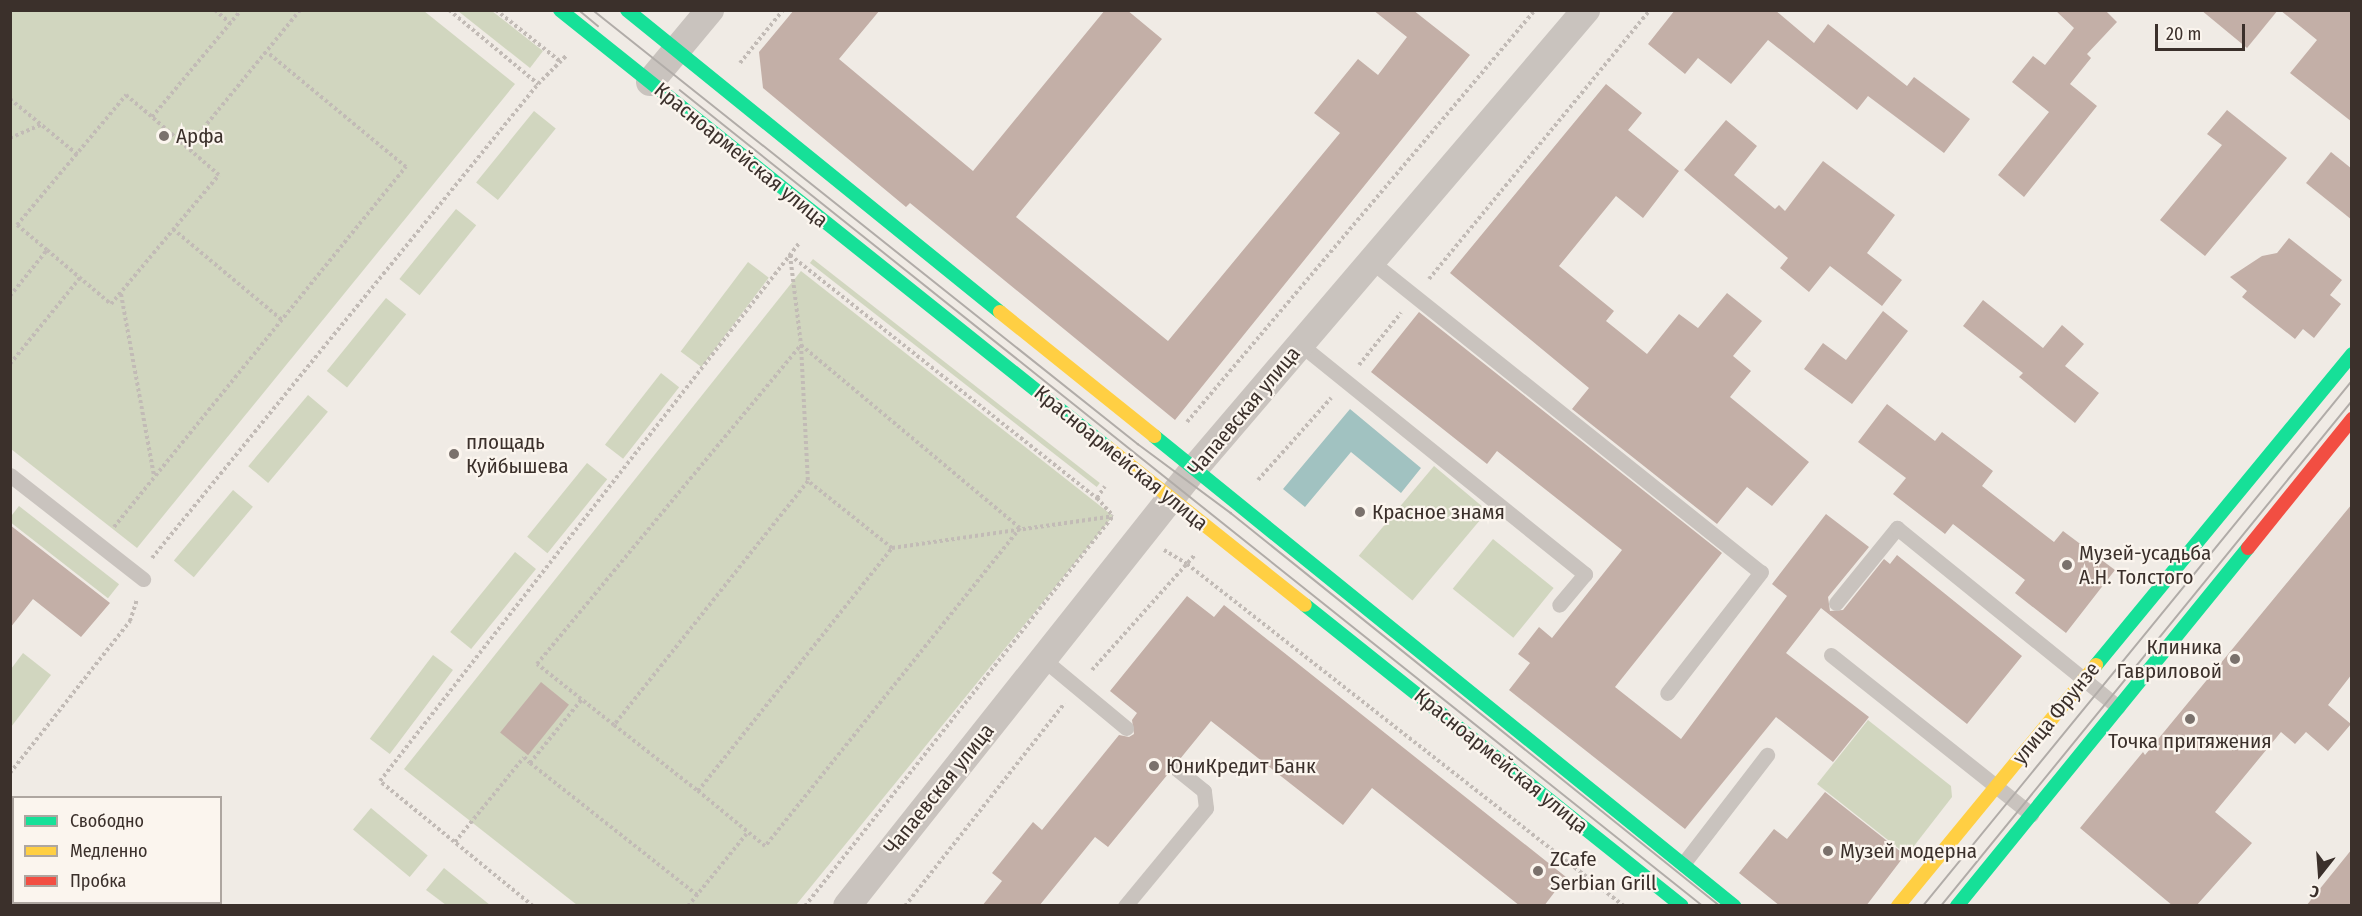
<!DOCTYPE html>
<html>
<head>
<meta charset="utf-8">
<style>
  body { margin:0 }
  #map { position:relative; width:2362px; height:916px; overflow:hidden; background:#f0ebe5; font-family:"Fira Sans Condensed",sans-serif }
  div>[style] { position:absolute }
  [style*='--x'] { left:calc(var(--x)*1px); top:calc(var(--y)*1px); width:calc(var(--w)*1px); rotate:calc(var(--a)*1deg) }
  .green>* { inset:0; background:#d1d6bf; transform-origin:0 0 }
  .water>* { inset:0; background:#a1c2c1 }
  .building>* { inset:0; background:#c3afa7; transform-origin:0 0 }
  .path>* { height:4px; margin-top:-2px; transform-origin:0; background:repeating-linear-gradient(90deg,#c2bbb6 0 3px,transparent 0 6px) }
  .lane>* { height:15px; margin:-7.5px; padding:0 7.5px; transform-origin:7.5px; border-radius:7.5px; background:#c9c3be }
  .street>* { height:28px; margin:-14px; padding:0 14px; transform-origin:14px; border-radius:14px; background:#c9c3be }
  .fast>* { height:14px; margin:-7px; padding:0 7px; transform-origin:7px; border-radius:7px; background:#16e098 }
  .slow>* { height:14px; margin:-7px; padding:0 7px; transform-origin:7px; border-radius:7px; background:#ffcf43 }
  .jam>* { height:14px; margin:-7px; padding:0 7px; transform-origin:7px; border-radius:7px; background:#f24e42 }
  .tram>* { height:1.5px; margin:-0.75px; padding:0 0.75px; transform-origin:0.75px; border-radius:0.75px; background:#b1aca8 }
  .dots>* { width:16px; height:16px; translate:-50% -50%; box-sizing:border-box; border:3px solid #fbf5ee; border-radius:50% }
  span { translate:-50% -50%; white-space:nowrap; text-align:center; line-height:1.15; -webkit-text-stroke:4.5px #fbf5ee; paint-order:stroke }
  .poi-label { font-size:21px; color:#3b302b }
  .left { translate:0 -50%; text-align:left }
  .right { translate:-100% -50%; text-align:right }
  .street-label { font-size:21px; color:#3b302b }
  .frame { position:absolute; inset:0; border:12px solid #3b302b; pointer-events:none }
  .legend { position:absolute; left:12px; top:796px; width:210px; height:108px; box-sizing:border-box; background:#fbf5ee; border:2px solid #aea6a0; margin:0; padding:8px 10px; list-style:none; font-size:18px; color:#3b302b }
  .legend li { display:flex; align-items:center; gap:12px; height:30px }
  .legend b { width:30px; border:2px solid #aea6a0 }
  .north { position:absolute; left:2290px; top:844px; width:60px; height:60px; -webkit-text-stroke:4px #fbf5ee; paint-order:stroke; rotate:197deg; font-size:16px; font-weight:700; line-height:24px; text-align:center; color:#3b302b }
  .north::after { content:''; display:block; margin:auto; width:21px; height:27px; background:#3b302b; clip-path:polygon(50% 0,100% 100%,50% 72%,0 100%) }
  .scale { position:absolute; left:2155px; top:24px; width:90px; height:27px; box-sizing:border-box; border:3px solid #3b302b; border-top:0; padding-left:8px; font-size:18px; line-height:21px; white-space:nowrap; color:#3b302b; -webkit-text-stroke:4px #fbf5ee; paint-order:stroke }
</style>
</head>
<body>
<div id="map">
  <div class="green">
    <i style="clip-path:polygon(10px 11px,424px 11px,515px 84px,137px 548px,11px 449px)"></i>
    <i style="clip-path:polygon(458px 11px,492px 11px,543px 51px,530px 68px)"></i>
    <i style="left:534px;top:111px;width:28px;height:92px;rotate:39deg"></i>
    <i style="left:456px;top:209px;width:26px;height:90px;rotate:39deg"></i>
    <i style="left:813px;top:259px;width:364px;height:5px;rotate:38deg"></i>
    <i style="left:748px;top:262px;width:26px;height:112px;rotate:37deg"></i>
    <i style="clip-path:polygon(801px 271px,1113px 516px,796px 905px,577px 905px,404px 769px)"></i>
    <i style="left:386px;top:298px;width:26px;height:94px;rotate:39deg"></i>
    <i style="left:661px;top:373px;width:23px;height:91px;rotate:38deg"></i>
    <i style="left:308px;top:395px;width:26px;height:93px;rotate:40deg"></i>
    <i style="left:587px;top:463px;width:26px;height:95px;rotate:39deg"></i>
    <i style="left:1434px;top:466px;width:70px;height:117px;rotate:40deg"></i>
    <i style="left:233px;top:490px;width:26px;height:92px;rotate:40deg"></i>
    <i style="left:19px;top:506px;width:127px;height:18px;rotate:38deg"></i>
    <i style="left:1493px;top:539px;width:78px;height:64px;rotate:39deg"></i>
    <i style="left:515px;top:552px;width:27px;height:103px;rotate:39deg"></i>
    <i style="clip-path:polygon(23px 653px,51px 675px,11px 727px,11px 669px)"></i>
    <i style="left:433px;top:655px;width:25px;height:105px;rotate:37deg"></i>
    <i style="clip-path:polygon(1868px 720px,1951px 786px,1952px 797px,1907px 855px,1817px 784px)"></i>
    <i style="left:371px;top:808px;width:74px;height:28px;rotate:40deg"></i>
    <i style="clip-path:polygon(444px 868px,490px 905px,446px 905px,426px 890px)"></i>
  </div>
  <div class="water">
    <i style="clip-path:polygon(1350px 409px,1421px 468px,1401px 493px,1351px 452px,1305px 507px,1283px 489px)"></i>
  </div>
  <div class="building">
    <i style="clip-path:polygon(794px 10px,880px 10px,839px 59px,973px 171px,1105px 10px,1127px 10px,1162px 39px,1016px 217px,1168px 341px,1340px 133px,1314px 113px,1358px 59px,1378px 75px,1407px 37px,1373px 10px,1413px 10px,1470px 55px,1175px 420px,910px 203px,906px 207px,763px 88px,759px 52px)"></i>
    <i style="clip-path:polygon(1675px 10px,1775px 10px,1814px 43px,1828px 24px,1907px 86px,1914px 77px,1970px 119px,1944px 153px,1868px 96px,1857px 110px,1768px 40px,1731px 84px,1698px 58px,1685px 74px,1648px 44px)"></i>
    <i style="clip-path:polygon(2055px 10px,2105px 10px,2117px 22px,2087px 54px,2091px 58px,2070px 84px,2097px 106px,2024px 197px,1998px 175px,2049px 112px,2012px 82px,2033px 56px,2045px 65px,2074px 28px)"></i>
    <i style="clip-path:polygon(2201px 10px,2278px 10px,2247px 48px)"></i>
    <i style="clip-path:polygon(2280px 10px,2352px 10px,2352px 122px,2290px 73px,2317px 40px)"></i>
    <i style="clip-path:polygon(1606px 84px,1642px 113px,1628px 130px,1679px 171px,1643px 218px,1616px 196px,1559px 266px,1614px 311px,1606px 321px,1647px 354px,1679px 314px,1698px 328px,1727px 293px,1762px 321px,1733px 356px,1751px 371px,1730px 397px,1809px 462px,1772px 506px,1747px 487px,1717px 524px,1572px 409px,1589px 388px,1450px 273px)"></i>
    <i style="clip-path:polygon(2227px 110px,2287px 158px,2205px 256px,2160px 220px,2222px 145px,2207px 134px)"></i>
    <i style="clip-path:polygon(1726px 120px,1757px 146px,1734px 175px,1775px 209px,1779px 205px,1785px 211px,1823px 161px,1895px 215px,1867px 253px,1902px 280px,1882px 306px,1830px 266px,1809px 292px,1780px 268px,1788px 258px,1684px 170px)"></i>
    <i style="clip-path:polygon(2331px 152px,2352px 169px,2352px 220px,2306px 183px)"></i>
    <i style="clip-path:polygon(2289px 238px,2342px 280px,2330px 295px,2341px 304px,2314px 338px,2303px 329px,2295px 339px,2242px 297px,2247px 291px,2230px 277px,2262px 256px,2277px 253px)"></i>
    <i style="clip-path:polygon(1983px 300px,2043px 348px,2062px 325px,2084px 344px,2065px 366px,2099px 393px,2075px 423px,2019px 377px,2023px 373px,1963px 326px)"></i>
    <i style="clip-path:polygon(1883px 311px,1908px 331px,1852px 404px,1804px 369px,1823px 343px,1846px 360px)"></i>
    <i style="clip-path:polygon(1419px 312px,1722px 553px,1615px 687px,1681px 739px,1787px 596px,1772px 584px,1826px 514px,1869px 547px,1828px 597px,1830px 611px,1843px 610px,1884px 559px,1890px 564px,1897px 555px,2022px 656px,1967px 724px,1821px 608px,1786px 653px,1869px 717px,1833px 762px,1776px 717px,1685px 829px,1509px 690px,1530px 663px,1518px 654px,1539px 627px,1552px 638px,1622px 550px,1497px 451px,1487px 464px,1371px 372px)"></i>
    <i style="clip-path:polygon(1887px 404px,1935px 441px,1942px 432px,1993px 471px,1982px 486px,2054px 542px,2063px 531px,2115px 570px,2066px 633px,2015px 593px,2025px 580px,1953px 524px,1945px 534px,1893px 494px,1906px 478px,1858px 442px)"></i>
    <i style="clip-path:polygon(2352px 504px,2352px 674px,2328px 705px,2351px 724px,2328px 751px,2306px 732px,2295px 744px,2281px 732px,2215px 812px,2252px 843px,2196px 906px,2173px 906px,2080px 828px,2143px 752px,2145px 755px)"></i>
    <i style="clip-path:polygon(10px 525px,110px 603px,81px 637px,33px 599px,10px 628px)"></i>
    <i style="clip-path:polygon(1187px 596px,1214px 617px,1224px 605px,1566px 877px,1544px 906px,1520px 906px,1372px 788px,1343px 825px,1211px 721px,1180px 759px,1167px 760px,1168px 774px,1108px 847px,1095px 837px,1039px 906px,982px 906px,1002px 881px,992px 873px,1033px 822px,1042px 830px,1119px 735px,1129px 737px,1134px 734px,1132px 720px,1137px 713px,1110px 691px)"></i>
    <i style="left:541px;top:682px;width:36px;height:65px;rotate:39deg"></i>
    <i style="clip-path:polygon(1825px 792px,1905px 855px,1866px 906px,1780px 906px,1739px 873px,1774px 829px,1787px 839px)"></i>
    <i style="clip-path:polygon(2352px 849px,2352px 906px,2306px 906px)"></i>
  </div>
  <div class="path">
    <i style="--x:215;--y:10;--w:20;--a:41"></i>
    <i style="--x:449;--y:10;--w:116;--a:39.7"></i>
    <i style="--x:496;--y:10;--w:83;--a:38.7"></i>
    <i style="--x:740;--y:63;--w:68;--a:-50.9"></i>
    <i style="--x:10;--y:99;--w:87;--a:39.4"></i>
    <i style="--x:10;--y:138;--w:34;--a:-23"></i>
    <i style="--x:188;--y:147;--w:177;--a:-50.7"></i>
    <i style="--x:173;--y:229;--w:142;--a:39.9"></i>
    <i style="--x:47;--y:250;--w:84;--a:40.2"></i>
    <i style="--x:111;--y:304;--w:168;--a:-50.1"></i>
    <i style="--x:219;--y:175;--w:89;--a:-139.1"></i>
    <i style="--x:790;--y:255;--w:392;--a:38.4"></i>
    <i style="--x:1097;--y:498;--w:24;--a:48"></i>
    <i style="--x:790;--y:255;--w:91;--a:83"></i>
    <i style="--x:801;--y:345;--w:136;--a:87.1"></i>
    <i style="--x:1429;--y:279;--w:348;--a:-50.6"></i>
    <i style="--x:121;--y:294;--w:185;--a:79.7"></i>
    <i style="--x:10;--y:296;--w:59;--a:-51.2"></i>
    <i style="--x:47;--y:250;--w:39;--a:-140"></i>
    <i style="--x:17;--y:225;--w:170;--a:-50"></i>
    <i style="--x:126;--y:95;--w:34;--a:40"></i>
    <i style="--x:152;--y:117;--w:139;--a:-50.2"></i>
    <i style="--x:10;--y:364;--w:111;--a:-50.9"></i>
    <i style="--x:1359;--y:365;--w:67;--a:-51.1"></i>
    <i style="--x:1187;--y:422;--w:539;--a:-49.81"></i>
    <i style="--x:1258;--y:480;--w:110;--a:-48.3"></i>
    <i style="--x:1097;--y:498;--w:14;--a:-56"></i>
    <i style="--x:114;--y:527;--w:464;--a:-51"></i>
    <i style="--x:406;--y:167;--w:180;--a:-140.4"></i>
    <i style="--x:892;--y:548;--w:107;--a:-141.4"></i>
    <i style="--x:808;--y:481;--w:312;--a:128.5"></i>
    <i style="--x:614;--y:725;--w:107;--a:38.2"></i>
    <i style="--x:698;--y:791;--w:311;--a:-51.4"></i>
    <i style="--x:892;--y:548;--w:223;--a:-8.2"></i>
    <i style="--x:1164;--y:550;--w:27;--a:31"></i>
    <i style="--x:1187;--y:564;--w:555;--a:38.05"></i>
    <i style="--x:152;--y:558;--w:611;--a:-50.84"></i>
    <i style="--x:538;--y:84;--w:41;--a:-45"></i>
    <i style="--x:1092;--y:670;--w:154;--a:-48.2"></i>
    <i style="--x:614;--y:725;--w:98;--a:-141.6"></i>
    <i style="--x:537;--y:664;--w:414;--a:-50.4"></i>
    <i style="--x:801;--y:345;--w:285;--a:39.9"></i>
    <i style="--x:1020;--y:528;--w:408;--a:128.7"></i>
    <i style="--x:765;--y:846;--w:87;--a:-140.6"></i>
    <i style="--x:530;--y:763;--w:213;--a:38.3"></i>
    <i style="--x:10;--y:773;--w:194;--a:-51.7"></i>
    <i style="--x:130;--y:621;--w:23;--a:-72"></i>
    <i style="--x:455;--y:842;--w:109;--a:-50.9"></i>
    <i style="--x:524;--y:757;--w:8;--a:45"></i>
    <i style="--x:530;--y:763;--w:82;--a:-50.9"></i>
    <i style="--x:533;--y:906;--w:198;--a:-140.8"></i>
    <i style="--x:380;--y:781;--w:683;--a:-52.07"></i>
    <i style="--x:688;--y:906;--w:95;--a:-51"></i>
    <i style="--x:805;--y:906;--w:497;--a:-51.7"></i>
    <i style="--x:905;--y:906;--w:258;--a:-51.8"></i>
  </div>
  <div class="lane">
    <i style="--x:1372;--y:262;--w:497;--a:38.6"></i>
    <i style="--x:1761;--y:572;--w:153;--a:127.8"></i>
    <i style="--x:1301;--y:345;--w:365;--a:38.9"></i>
    <i style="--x:1585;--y:574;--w:40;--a:130"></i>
    <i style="--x:10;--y:475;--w:169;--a:38"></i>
    <i style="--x:1836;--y:603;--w:97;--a:-50.9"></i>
    <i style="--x:1897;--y:528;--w:284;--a:39"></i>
    <i style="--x:1831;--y:655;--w:256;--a:38.5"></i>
    <i style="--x:1043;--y:659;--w:108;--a:39.7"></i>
    <i style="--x:1683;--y:864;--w:138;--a:-52.4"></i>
    <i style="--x:1125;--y:906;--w:127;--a:-50.4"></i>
    <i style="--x:1206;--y:808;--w:17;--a:-97"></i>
    <i style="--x:1204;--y:791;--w:38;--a:-141"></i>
  </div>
  <div class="street">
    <i style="--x:650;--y:82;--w:94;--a:-50.2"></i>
    <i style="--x:847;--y:906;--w:558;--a:-51.55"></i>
    <i style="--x:1194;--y:469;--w:604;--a:-49.5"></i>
  </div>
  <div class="fast">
    <i style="--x:560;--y:10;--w:700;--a:38.62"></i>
    <i style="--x:627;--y:10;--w:480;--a:39"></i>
    <i style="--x:1154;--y:436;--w:747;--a:39.02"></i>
    <i style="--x:1305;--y:605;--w:482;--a:38.6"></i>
    <i style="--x:2096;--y:665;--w:403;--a:-50.5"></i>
    <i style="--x:1957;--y:906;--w:461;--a:-50.9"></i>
  </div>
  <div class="slow">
    <i style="--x:1000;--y:312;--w:198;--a:38.8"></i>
    <i style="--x:1107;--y:447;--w:253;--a:38.6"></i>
    <i style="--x:1898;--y:906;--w:312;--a:-50.6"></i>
  </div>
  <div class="jam">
    <i style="--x:2248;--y:548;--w:166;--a:-51.1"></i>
  </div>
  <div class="tram">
    <i style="--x:579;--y:10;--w:25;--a:40"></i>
    <i style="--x:593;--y:10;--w:697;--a:38.53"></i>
    <i style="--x:1138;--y:444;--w:116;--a:36.6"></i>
    <i style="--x:1231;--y:513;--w:627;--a:38.79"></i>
    <i style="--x:680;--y:90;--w:1309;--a:38.58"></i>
    <i style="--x:1923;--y:906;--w:678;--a:-50.75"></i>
    <i style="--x:1941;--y:906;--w:651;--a:-50.86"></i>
  </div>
  <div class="dots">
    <i style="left:164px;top:136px;background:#7a716c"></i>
    <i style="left:454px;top:454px;background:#7a716c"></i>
    <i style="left:1360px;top:512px;background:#7a716c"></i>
    <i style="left:2067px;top:565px;background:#7a716c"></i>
    <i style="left:2235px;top:659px;background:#7a716c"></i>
    <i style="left:2190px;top:719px;background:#7a716c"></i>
    <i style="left:1154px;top:766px;background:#7a716c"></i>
    <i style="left:1828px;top:851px;background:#7a716c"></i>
    <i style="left:1538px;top:871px;background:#7a716c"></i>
  </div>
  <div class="poi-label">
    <span class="left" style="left:176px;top:136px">Арфа</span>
    <span class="left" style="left:466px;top:454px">площадь<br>Куйбышева</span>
    <span class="left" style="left:1372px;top:512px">Красное знамя</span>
    <span class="left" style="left:2079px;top:565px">Музей-усадьба<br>А.Н. Толстого</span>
    <span class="right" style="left:2222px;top:659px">Клиника<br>Гавриловой</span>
    <span style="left:2190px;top:741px">Точка притяжения</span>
    <span class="left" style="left:1166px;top:766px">ЮниКредит Банк</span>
    <span class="left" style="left:1840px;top:851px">Музей модерна</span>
    <span class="left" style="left:1550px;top:871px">ZCafe<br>Serbian Grill</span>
  </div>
  <div class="street-label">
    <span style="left:741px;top:155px;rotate:39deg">Красноармейская улица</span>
    <span style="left:1244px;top:411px;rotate:-50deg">Чапаевская улица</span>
    <span style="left:1121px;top:458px;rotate:39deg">Красноармейская улица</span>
    <span style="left:2056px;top:713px;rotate:-51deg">улица Фрунзе</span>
    <span style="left:1501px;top:761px;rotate:39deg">Красноармейская улица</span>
    <span style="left:939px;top:789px;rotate:-51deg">Чапаевская улица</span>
  </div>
  <div class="frame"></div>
  <ul class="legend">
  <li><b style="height:8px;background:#16e098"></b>Свободно</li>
  <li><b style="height:8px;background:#ffcf43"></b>Медленно</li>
  <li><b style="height:8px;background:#f24e42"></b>Пробка</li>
  </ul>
  <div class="north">С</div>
  <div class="scale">20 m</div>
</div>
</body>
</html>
